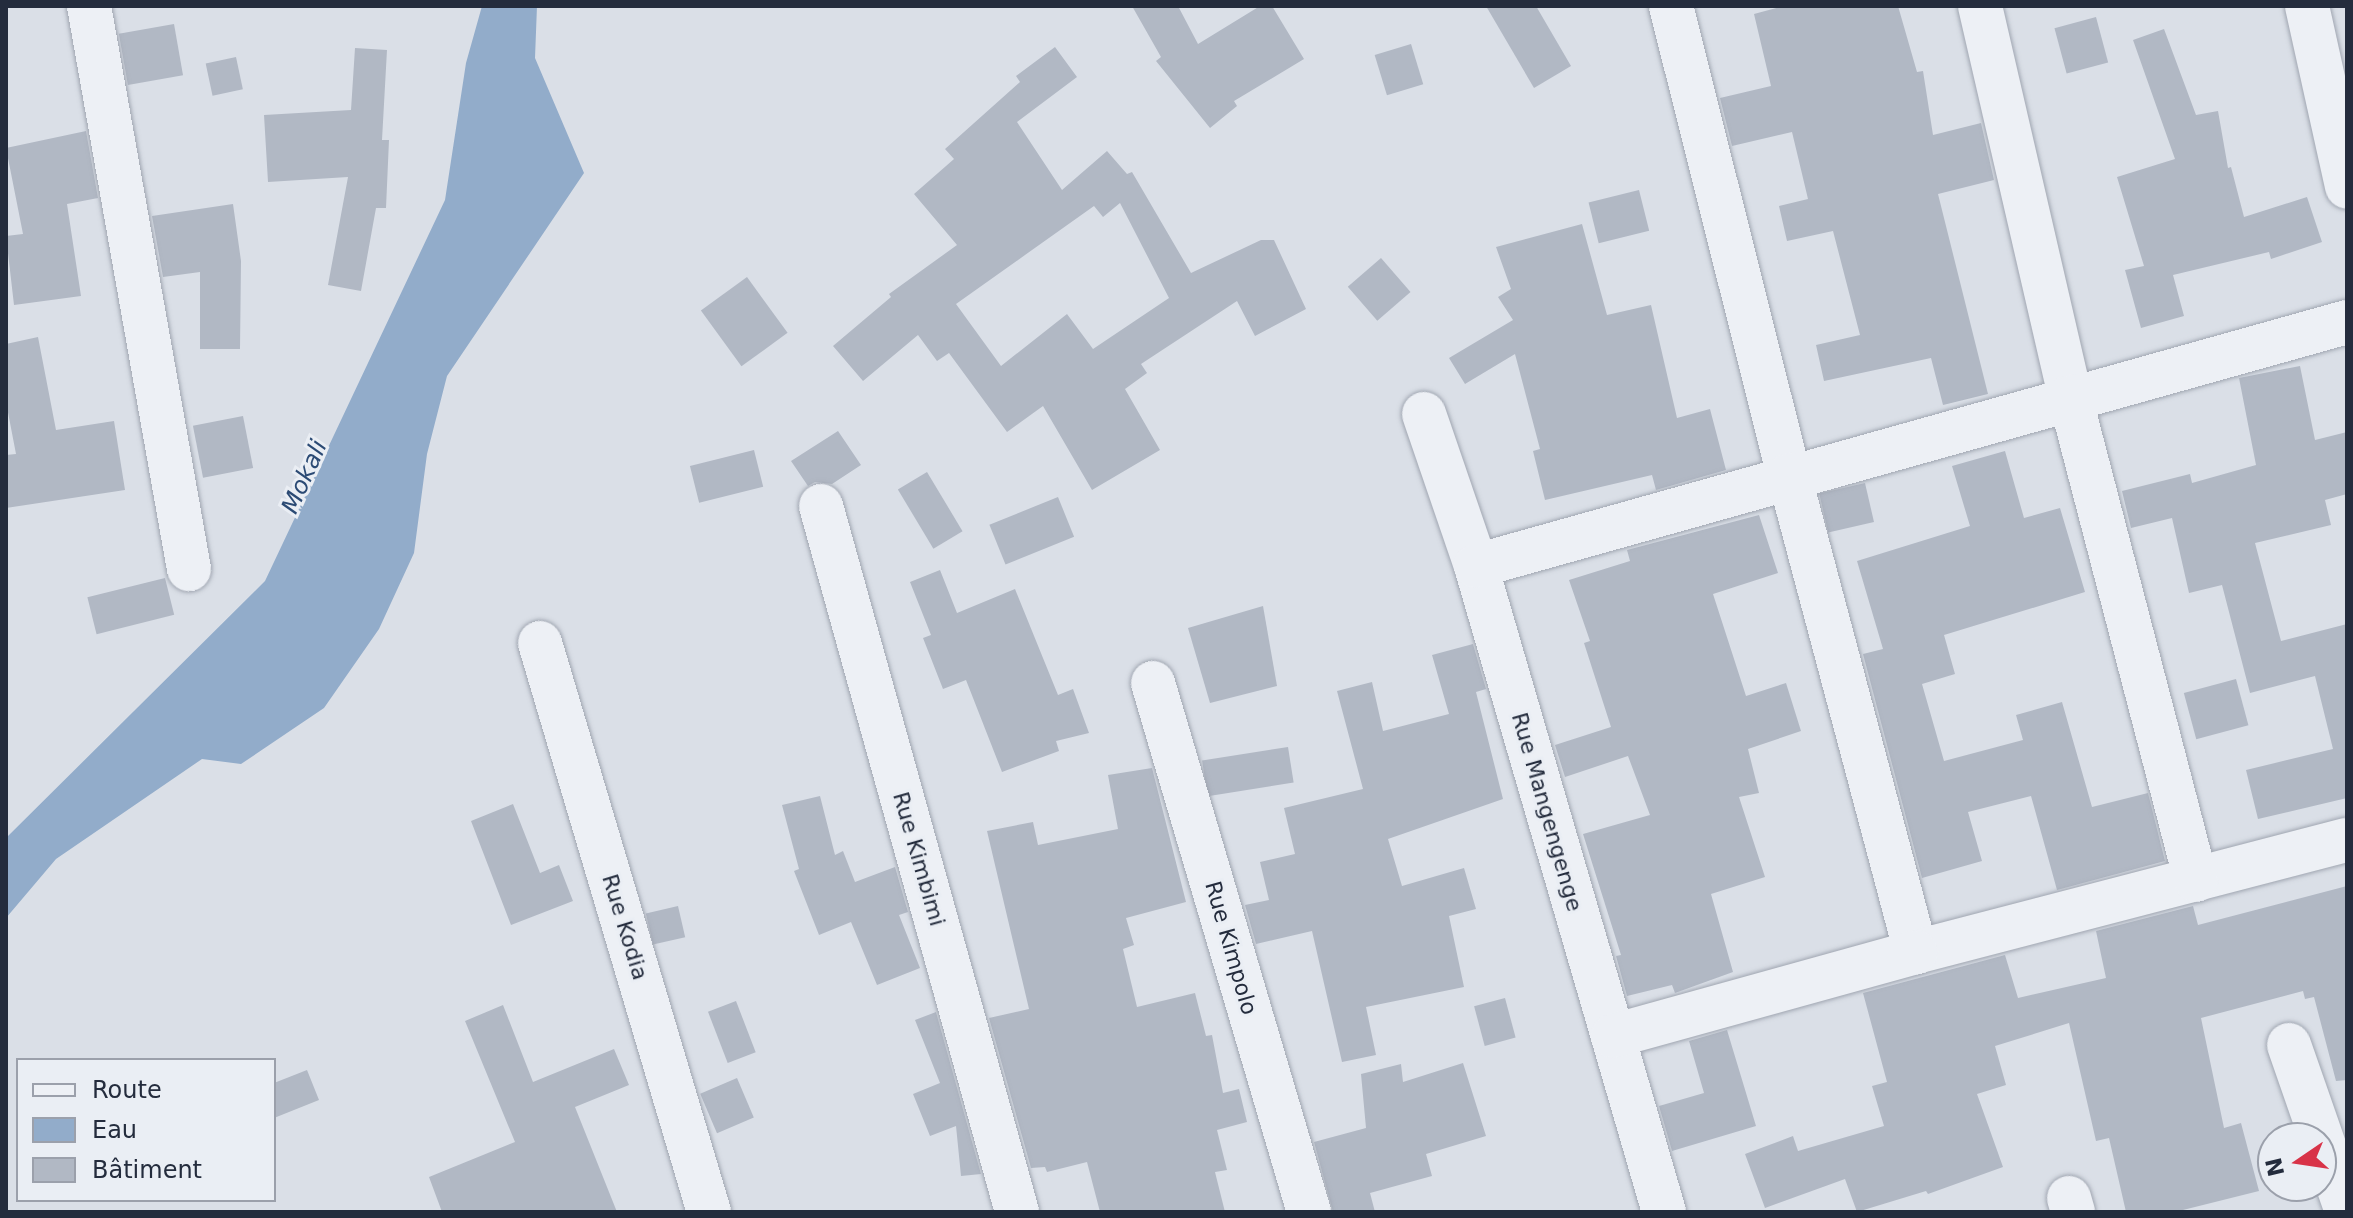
<!DOCTYPE html>
<html>
<head>
<meta charset="utf-8">
<style>
  body { margin:0 }
  #map { position:relative; width:2353px; height:1218px; overflow:hidden; background:#dadfe7; font-family:"DejaVu Sans",sans-serif }
  div>[style] { position:absolute }
  [style*='--x'] { left:calc(var(--x)*1px); top:calc(var(--y)*1px); width:calc(var(--w)*1px); rotate:calc(var(--a)*1deg) }
  .water>* { inset:0; background:#92acca }
  .building>* { inset:0; background:#b1b8c4; transform-origin:0 0 }
  .roads { filter:drop-shadow(0 0 2px #a0a6b1) drop-shadow(0 0 2px #a0a6b1) }
  .minor>* { height:44px; margin:-22px; padding:0 22px; transform-origin:22px; border-radius:22px; background:#edf0f5 }
  span { translate:-50% -50%; white-space:nowrap; text-align:center; line-height:1.15; -webkit-text-stroke:6px #eaeef4; paint-order:stroke }
  .street-label { font-size:22px; color:#242c3d }
  .water-label { font-size:24px; color:#2b4a74; font-style:italic }
  .frame { position:absolute; inset:0; border:8px solid #242c3d; pointer-events:none }
  .legend { position:absolute; left:16px; top:1058px; width:260px; height:144px; box-sizing:border-box; background:#eaeef4; border:2px solid #9ba0ab; margin:0; padding:10px 14px; list-style:none; font-size:24px; color:#242c3d }
  .legend li { display:flex; align-items:center; gap:16px; height:40px }
  .legend b { width:40px; border:2px solid #9ba0ab }
  .north { position:absolute; left:2257px; top:1122px; width:80px; height:80px; box-sizing:border-box; background:#eaeef4; border:2px solid #9ba0ab; border-radius:50%; rotate:257deg; font-size:22px; font-weight:700; line-height:32px; text-align:center; color:#242c3d }
  .north::after { content:''; display:block; margin:auto; width:28px; height:36px; background:#d83348; clip-path:polygon(50% 0,100% 100%,50% 72%,0 100%) }
</style>
</head>
<body>
<div id="map">
  <div class="water">
    <i style="clip-path:polygon(482px 6px,537px 6px,535px 58px,584px 173px,447px 376px,427px 454px,414px 553px,379px 629px,324px 708px,241px 764px,202px 759px,56px 859px,6px 918px,6px 838px,265px 581px,445px 200px,466px 63px)"></i>
  </div>
  <div class="building">
    <i style="clip-path:polygon(1132px 6px,1178px 6px,1198px 44px,1260px 6px,1272px 6px,1304px 59px,1234px 101px,1237px 106px,1210px 128px,1156px 61px,1161px 57px)"></i>
    <i style="clip-path:polygon(1486px 6px,1536px 6px,1571px 66px,1534px 88px)"></i>
    <i style="clip-path:polygon(1784px 6px,1898px 6px,1917px 72px,1923px 71px,1933px 135px,1981px 123px,1994px 180px,1938px 194px,1988px 394px,1943px 405px,1931px 358px,1824px 381px,1816px 345px,1860px 335px,1833px 231px,1787px 241px,1779px 206px,1808px 199px,1792px 132px,1732px 146px,1720px 98px,1771px 86px,1754px 14px)"></i>
    <i style="left:2096px;top:17px;width:47px;height:43px;rotate:75deg"></i>
    <i style="left:174px;top:24px;width:52px;height:56px;rotate:80deg"></i>
    <i style="clip-path:polygon(2164px 29px,2196px 115px,2218px 111px,2228px 168px,2231px 167px,2244px 217px,2307px 197px,2322px 242px,2271px 259px,2269px 252px,2173px 275px,2184px 316px,2141px 328px,2125px 270px,2144px 266px,2117px 177px,2175px 159px,2133px 40px)"></i>
    <i style="left:1411px;top:44px;width:42px;height:38px;rotate:73deg"></i>
    <i style="clip-path:polygon(evenodd,1055px 47px,1077px 77px,1017px 122px,1062px 190px,1107px 151px,1127px 174px,1132px 172px,1191px 273px,1261px 240px,1274px 240px,1306px 309px,1255px 336px,1237px 301px,1141px 364px,1147px 373px,1125px 389px,1160px 450px,1092px 490px,1043px 406px,1007px 432px,949px 353px,937px 361px,918px 335px,863px 381px,833px 346px,891px 297px,889px 294px,957px 245px,914px 194px,954px 159px,945px 149px,1020px 82px,1016px 76px,1055px 47px,1120px 203px,1169px 298px,1093px 349px,1067px 314px,1001px 366px,956px 304px,1094px 206px,1103px 217px,1120px 203px)"></i>
    <i style="clip-path:polygon(355px 48px,387px 50px,382px 140px,389px 140px,386px 208px,376px 208px,361px 291px,328px 285px,348px 177px,268px 182px,264px 115px,351px 110px)"></i>
    <i style="left:236px;top:57px;width:33px;height:31px;rotate:78deg"></i>
    <i style="clip-path:polygon(86px 131px,98px 198px,67px 204px,81px 296px,14px 305px,6px 236px,23px 234px,6px 148px)"></i>
    <i style="left:1639px;top:190px;width:42px;height:52px;rotate:76deg"></i>
    <i style="clip-path:polygon(233px 204px,241px 261px,240px 349px,200px 349px,200px 272px,163px 277px,152px 216px)"></i>
    <i style="clip-path:polygon(1582px 224px,1607px 315px,1651px 305px,1677px 418px,1710px 409px,1726px 470px,1656px 490px,1652px 475px,1545px 500px,1533px 451px,1540px 449px,1515px 354px,1465px 384px,1449px 358px,1513px 320px,1498px 297px,1511px 289px,1496px 247px)"></i>
    <i style="left:1381px;top:258px;width:45px;height:44px;rotate:49deg"></i>
    <i style="left:747px;top:277px;width:69px;height:57px;rotate:54deg"></i>
    <i style="clip-path:polygon(38px 337px,56px 430px,114px 421px,125px 490px,6px 508px,6px 455px,16px 454px,6px 402px,6px 344px)"></i>
    <i style="clip-path:polygon(2300px 366px,2315px 440px,2347px 432px,2347px 494px,2325px 500px,2331px 525px,2255px 543px,2281px 641px,2347px 624px,2347px 798px,2258px 819px,2246px 770px,2333px 749px,2315px 676px,2250px 693px,2222px 585px,2189px 593px,2172px 518px,2131px 528px,2122px 491px,2190px 474px,2192px 483px,2256px 465px,2239px 378px)"></i>
    <i style="left:243px;top:416px;width:53px;height:51px;rotate:79deg"></i>
    <i style="clip-path:polygon(838px 431px,861px 465px,832px 484px,815px 482px,808px 486px,791px 461px)"></i>
    <i style="left:754px;top:450px;width:38px;height:66px;rotate:76deg"></i>
    <i style="clip-path:polygon(2005px 451px,2024px 518px,2060px 508px,2085px 592px,1944px 635px,1955px 674px,1922px 684px,1944px 761px,2023px 740px,2016px 715px,2062px 702px,2092px 807px,2148px 793px,2165px 861px,2057px 890px,2031px 796px,1968px 812px,1982px 861px,1922px 878px,1863px 654px,1883px 649px,1857px 561px,1970px 526px,1952px 466px)"></i>
    <i style="left:927px;top:472px;width:69px;height:34px;rotate:59deg"></i>
    <i style="left:1865px;top:483px;width:40px;height:47px;rotate:77deg"></i>
    <i style="left:1058px;top:497px;width:43px;height:74px;rotate:68deg"></i>
    <i style="clip-path:polygon(1759px 515px,1778px 573px,1713px 594px,1746px 696px,1786px 683px,1801px 731px,1748px 749px,1759px 793px,1739px 797px,1765px 877px,1711px 894px,1733px 972px,1675px 993px,1672px 985px,1627px 996px,1616px 956px,1621px 955px,1583px 834px,1650px 815px,1628px 756px,1565px 777px,1555px 745px,1611px 727px,1584px 643px,1590px 641px,1569px 580px,1630px 561px,1627px 550px)"></i>
    <i style="clip-path:polygon(940px 570px,957px 613px,1015px 589px,1058px 695px,1073px 689px,1089px 733px,1056px 741px,1059px 751px,1002px 772px,966px 680px,943px 689px,923px 638px,931px 635px,910px 582px)"></i>
    <i style="left:165px;top:578px;width:38px;height:80px;rotate:76deg"></i>
    <i style="clip-path:polygon(1263px 606px,1277px 686px,1210px 703px,1188px 628px)"></i>
    <i style="clip-path:polygon(1473px 644px,1486px 689px,1476px 692px,1503px 799px,1388px 839px,1402px 886px,1464px 868px,1476px 909px,1449px 916px,1464px 987px,1366px 1007px,1376px 1055px,1342px 1062px,1312px 931px,1256px 944px,1245px 905px,1269px 900px,1260px 862px,1295px 854px,1284px 808px,1363px 789px,1337px 691px,1372px 682px,1383px 731px,1449px 714px,1432px 655px)"></i>
    <i style="left:2236px;top:679px;width:48px;height:54px;rotate:75deg"></i>
    <i style="left:1288px;top:747px;width:36px;height:87px;rotate:81deg"></i>
    <i style="clip-path:polygon(1152px 768px,1186px 902px,1126px 918px,1134px 945px,1123px 949px,1137px 1007px,1195px 993px,1206px 1036px,1212px 1035px,1223px 1093px,1239px 1089px,1247px 1122px,1217px 1130px,1227px 1170px,1215px 1172px,1225px 1212px,1100px 1212px,1087px 1162px,1047px 1172px,1045px 1167px,1031px 1168px,989px 1018px,1029px 1009px,987px 831px,1033px 822px,1038px 845px,1118px 829px,1108px 775px)"></i>
    <i style="clip-path:polygon(820px 796px,835px 855px,843px 851px,855px 882px,895px 867px,908px 912px,899px 915px,920px 968px,877px 985px,851px 922px,819px 935px,794px 871px,799px 869px,782px 805px)"></i>
    <i style="clip-path:polygon(513px 804px,540px 873px,559px 865px,573px 901px,511px 925px,471px 821px)"></i>
    <i style="clip-path:polygon(2347px 886px,2347px 1080px,2336px 1081px,2314px 997px,2305px 999px,2303px 991px,2201px 1018px,2224px 1128px,2241px 1123px,2259px 1191px,2175px 1212px,2126px 1212px,2109px 1138px,2096px 1141px,2069px 1023px,1995px 1046px,2006px 1085px,1977px 1094px,2003px 1167px,1928px 1194px,1926px 1191px,1857px 1212px,1845px 1179px,1765px 1208px,1745px 1154px,1793px 1136px,1798px 1151px,1884px 1126px,1872px 1086px,1887px 1082px,1863px 993px,2005px 955px,2018px 998px,2106px 978px,2096px 931px,2193px 906px,2198px 925px)"></i>
    <i style="left:678px;top:906px;width:32px;height:33px;rotate:77deg"></i>
    <i style="left:1505px;top:998px;width:41px;height:32px;rotate:75deg"></i>
    <i style="left:736px;top:1001px;width:55px;height:30px;rotate:69deg"></i>
    <i style="clip-path:polygon(503px 1005px,533px 1082px,614px 1049px,629px 1085px,575px 1107px,617px 1212px,442px 1212px,429px 1177px,515px 1142px,465px 1021px)"></i>
    <i style="clip-path:polygon(936px 1012px,981px 1174px,961px 1176px,956px 1126px,930px 1136px,913px 1094px,940px 1083px,915px 1020px)"></i>
    <i style="clip-path:polygon(1727px 1030px,1756px 1126px,1672px 1151px,1659px 1106px,1704px 1093px,1689px 1041px)"></i>
    <i style="clip-path:polygon(1463px 1063px,1486px 1136px,1426px 1154px,1432px 1176px,1370px 1193px,1375px 1212px,1333px 1212px,1314px 1142px,1366px 1128px,1361px 1074px,1401px 1064px,1403px 1082px)"></i>
    <i style="clip-path:polygon(307px 1070px,319px 1100px,274px 1118px,274px 1083px)"></i>
    <i style="left:737px;top:1078px;width:43px;height:40px;rotate:67deg"></i>
  </div>
  <div class="roads">
    <div class="minor">
      <i style="--x:89;--y:6;--w:572;--a:79.93"></i>
      <i style="--x:1671;--y:6;--w:484;--a:75.9"></i>
      <i style="--x:1789;--y:475;--w:494;--a:75.1"></i>
      <i style="--x:1916;--y:952;--w:445;--a:-14.6"></i>
      <i style="--x:1980;--y:6;--w:401;--a:77"></i>
      <i style="--x:2070;--y:397;--w:499;--a:75.4"></i>
      <i style="--x:2307;--y:6;--w:185;--a:77.5"></i>
      <i style="--x:1424;--y:414;--w:161;--a:71.1"></i>
      <i style="--x:1476;--y:566;--w:673;--a:73.77"></i>
      <i style="--x:821;--y:506;--w:733;--a:74.48"></i>
      <i style="--x:1476;--y:566;--w:905;--a:-15.65"></i>
      <i style="--x:540;--y:643;--w:594;--a:73.46"></i>
      <i style="--x:1153;--y:683;--w:552;--a:73.57"></i>
      <i style="--x:1613;--y:1036;--w:314;--a:-15.5"></i>
      <i style="--x:2289;--y:1045;--w:177;--a:70.8"></i>
      <i style="--x:2069;--y:1198;--w:15;--a:74"></i>
    </div>
  </div>
  <div class="street-label">
    <span style="left:1547px;top:812px;rotate:74deg">Rue Mangengenge</span>
    <span style="left:919px;top:859px;rotate:74deg">Rue Kimbimi</span>
    <span style="left:625px;top:927px;rotate:73deg">Rue Kodia</span>
    <span style="left:1231px;top:948px;rotate:74deg">Rue Kimpolo</span>
  </div>
  <div class="water-label">
    <span style="left:305px;top:477px;rotate:-66deg">Mokali</span>
  </div>
  <div class="frame"></div>
  <ul class="legend">
  <li><b style="height:10px;background:#edf0f5"></b>Route</li>
  <li><b style="height:22px;background:#92acca"></b>Eau</li>
  <li><b style="height:22px;background:#b1b8c4"></b>Bâtiment</li>
  </ul>
  <div class="north">N</div>
</div>
</body>
</html>
